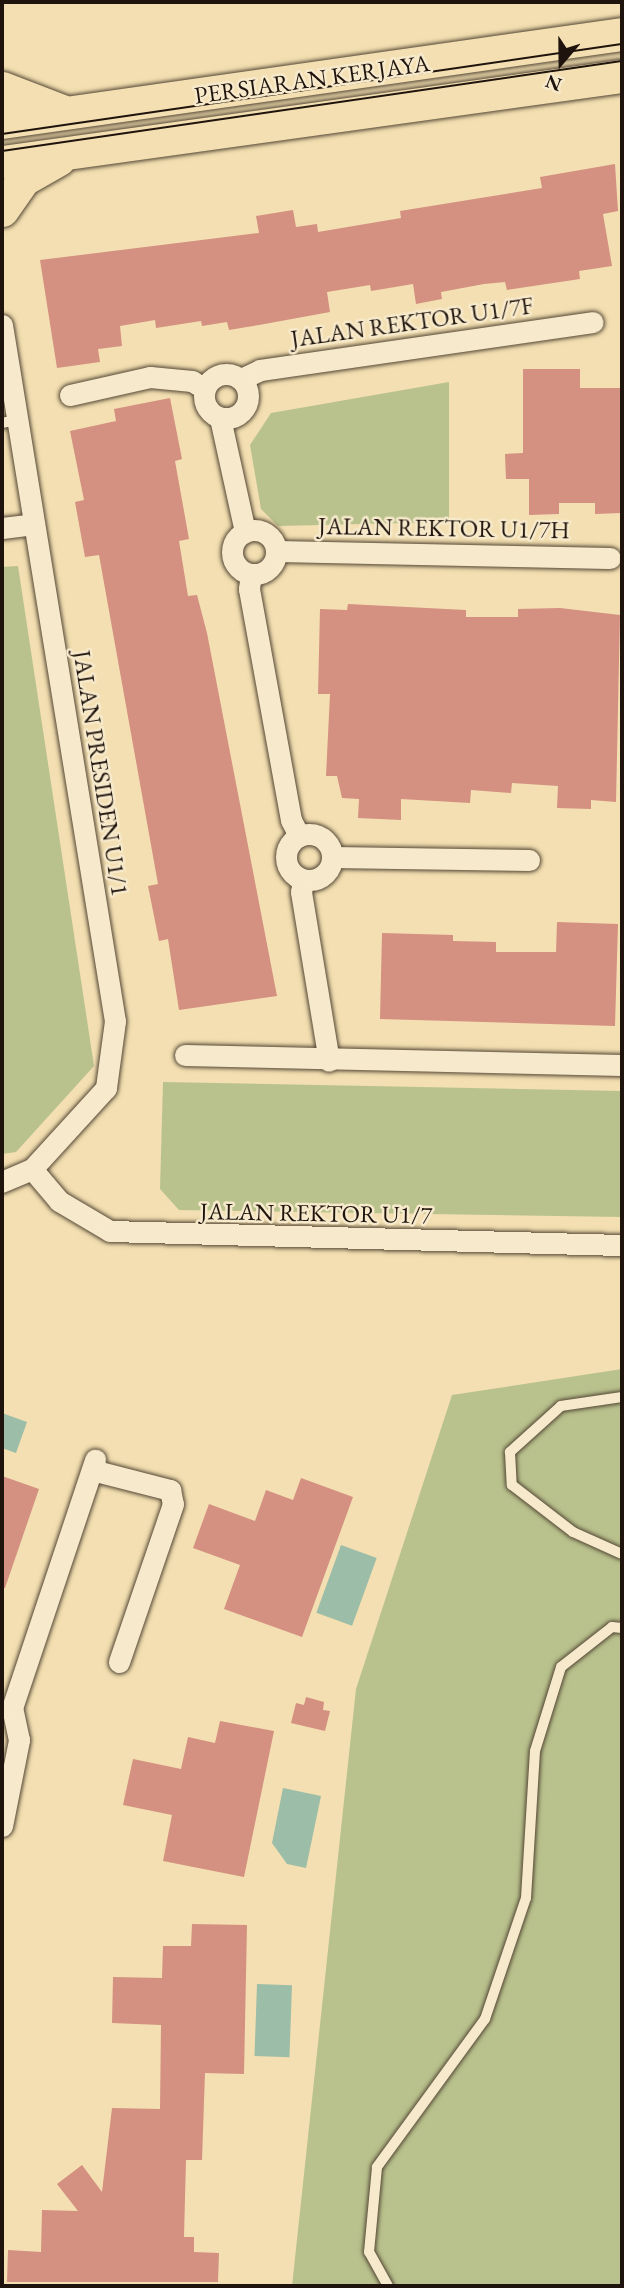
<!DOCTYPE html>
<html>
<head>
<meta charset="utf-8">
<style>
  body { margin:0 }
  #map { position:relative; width:624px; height:2288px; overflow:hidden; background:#f3dfb1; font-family:"EB Garamond",serif }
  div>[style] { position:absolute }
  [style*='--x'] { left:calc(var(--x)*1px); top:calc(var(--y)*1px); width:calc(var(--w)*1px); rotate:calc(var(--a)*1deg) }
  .green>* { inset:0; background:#b9c28d }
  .water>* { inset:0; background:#9cbda7; transform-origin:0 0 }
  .building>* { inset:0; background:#d49080 }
  .roads { filter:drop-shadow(0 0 2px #544736) drop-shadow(0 0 2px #544736) }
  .lane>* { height:10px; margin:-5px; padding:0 5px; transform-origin:5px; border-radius:5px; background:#f7eacc }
  .street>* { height:21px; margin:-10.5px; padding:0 10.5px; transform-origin:10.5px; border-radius:10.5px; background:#f7eacc }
  .street>.ring { margin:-10.5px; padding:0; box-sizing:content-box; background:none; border:21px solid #f7eacc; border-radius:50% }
  .primary>* { height:33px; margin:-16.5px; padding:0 16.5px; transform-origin:16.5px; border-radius:16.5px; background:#f3dfb1 }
  .tram>* { height:2px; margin:-1px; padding:0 1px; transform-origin:1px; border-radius:1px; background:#1f140d }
  span { translate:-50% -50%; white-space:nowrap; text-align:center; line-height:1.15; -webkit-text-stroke:5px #f7eacc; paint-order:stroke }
  .street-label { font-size:24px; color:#1f140d }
  .frame { position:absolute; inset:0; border:4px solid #1f140d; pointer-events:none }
  .north { position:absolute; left:526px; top:28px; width:70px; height:70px; -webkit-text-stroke:5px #f7eacc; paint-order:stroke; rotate:200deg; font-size:19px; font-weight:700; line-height:28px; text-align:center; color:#1f140d }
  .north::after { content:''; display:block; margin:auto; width:24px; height:32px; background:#1f140d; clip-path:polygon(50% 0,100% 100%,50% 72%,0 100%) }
</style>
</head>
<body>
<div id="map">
  <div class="green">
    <i style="clip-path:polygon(449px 382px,449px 522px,278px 526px,261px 509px,250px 445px,271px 413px)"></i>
    <i style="clip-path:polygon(18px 566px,94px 1066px,16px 1152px,2px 1154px,2px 567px)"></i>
    <i style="clip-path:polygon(163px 1082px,622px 1091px,622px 1217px,179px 1210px,160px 1189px)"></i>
    <i style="clip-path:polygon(622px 1369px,622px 2286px,292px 2286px,356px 1689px,452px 1395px)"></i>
  </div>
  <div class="water">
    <i style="clip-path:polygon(2px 1413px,27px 1422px,16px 1453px,2px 1448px)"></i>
    <i style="left:341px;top:1545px;width:38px;height:72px;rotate:20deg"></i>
    <i style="clip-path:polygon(283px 1788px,321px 1796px,306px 1868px,287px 1864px,272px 1843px)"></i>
    <i style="left:257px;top:1984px;width:35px;height:72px;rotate:2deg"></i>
  </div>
  <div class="building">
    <i style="clip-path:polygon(615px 164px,618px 211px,603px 214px,612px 266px,579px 271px,580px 279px,507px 290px,505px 282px,484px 284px,441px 292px,442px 299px,416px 304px,413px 284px,371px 291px,370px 285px,327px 292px,330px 312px,259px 325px,229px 330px,227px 322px,202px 326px,201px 321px,156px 328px,155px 320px,120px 326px,122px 346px,98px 349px,100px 362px,57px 368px,40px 260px,259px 233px,256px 216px,293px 210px,296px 227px,317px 224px,318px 232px,401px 218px,400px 211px,542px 188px,540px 177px)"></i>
    <i style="clip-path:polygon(523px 369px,580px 369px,580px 388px,620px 388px,621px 513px,595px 514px,595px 503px,559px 503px,559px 514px,529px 515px,529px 479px,506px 479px,505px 454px,523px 453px)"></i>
    <i style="clip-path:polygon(170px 398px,182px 459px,175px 461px,189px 539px,179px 541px,188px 596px,197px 595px,207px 633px,277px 996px,179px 1010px,168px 939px,159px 941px,148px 886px,158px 884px,99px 555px,85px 557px,75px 502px,84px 500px,70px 431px,116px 421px,114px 409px)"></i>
    <i style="clip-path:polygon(348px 604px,466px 610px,466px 617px,518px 617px,518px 609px,560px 608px,620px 615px,616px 802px,591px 800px,591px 809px,557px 808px,558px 786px,512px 783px,511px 793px,471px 790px,470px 803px,401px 799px,401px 820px,358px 818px,359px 799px,342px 798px,337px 776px,326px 776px,330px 694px,318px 694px,320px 609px,347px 610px)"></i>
    <i style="clip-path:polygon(557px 922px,618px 924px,615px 1026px,380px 1019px,382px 933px,453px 935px,453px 941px,496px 942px,496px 952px,556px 952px)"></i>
    <i style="clip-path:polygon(2px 1476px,39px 1489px,5px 1588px,2px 1588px)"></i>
    <i style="clip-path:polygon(301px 1478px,353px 1497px,302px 1637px,224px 1609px,240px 1565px,193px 1548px,209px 1504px,255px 1521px,266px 1490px,293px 1500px)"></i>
    <i style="clip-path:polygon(306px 1697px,324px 1702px,323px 1710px,330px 1711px,325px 1731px,291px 1723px,296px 1703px,304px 1705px)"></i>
    <i style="clip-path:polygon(220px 1721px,274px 1731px,244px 1877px,163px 1861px,172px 1815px,123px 1805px,133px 1759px,181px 1769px,188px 1737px,215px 1743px)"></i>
    <i style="clip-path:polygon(192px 1924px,247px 1925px,244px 2074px,205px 2073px,202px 2160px,186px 2160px,184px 2237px,194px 2237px,194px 2252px,219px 2253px,218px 2282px,7px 2282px,8px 2250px,41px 2252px,42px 2210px,78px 2211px,57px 2184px,82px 2165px,102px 2192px,112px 2108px,160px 2109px,161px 2025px,112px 2023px,113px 1977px,162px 1978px,163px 1946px,191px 1946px)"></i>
  </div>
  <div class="roads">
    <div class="lane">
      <i style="--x:2;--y:423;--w:14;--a:-12"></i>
      <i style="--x:622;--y:1397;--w:62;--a:171.6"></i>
      <i style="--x:561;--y:1406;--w:69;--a:138"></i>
      <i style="--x:510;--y:1452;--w:33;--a:87"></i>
      <i style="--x:512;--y:1485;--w:77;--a:37.6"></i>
      <i style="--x:573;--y:1532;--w:54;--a:24.2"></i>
      <i style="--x:388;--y:2286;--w:39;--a:-119"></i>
      <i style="--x:369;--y:2252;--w:85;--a:-84.6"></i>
      <i style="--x:377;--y:2167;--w:183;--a:-53.9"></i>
      <i style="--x:485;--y:2019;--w:128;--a:-71.3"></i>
      <i style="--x:526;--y:1898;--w:147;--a:-86.5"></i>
      <i style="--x:535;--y:1751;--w:88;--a:-72.8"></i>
      <i style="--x:561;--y:1667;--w:65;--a:-38.1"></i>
      <i style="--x:612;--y:1627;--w:10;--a:6"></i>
    </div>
    <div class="street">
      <i style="--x:2;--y:325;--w:705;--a:80.78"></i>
      <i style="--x:115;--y:1021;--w:68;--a:97.7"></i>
      <i style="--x:106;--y:1088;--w:110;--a:132.4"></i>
      <i style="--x:32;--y:1169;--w:33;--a:157"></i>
      <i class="ring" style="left:204px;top:374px;width:23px;height:23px"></i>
      <i style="--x:241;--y:379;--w:21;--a:-25"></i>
      <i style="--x:260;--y:370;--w:336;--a:-8.2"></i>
      <i style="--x:70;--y:395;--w:82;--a:-12.7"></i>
      <i style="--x:150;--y:377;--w:42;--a:5.4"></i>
      <i style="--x:192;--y:381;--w:15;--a:32"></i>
      <i style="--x:220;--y:418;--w:117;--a:77.6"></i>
      <i style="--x:2;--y:528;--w:32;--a:-7"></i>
      <i class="ring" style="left:232px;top:530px;width:23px;height:23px"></i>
      <i style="--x:276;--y:551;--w:334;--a:1.2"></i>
      <i style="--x:251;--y:574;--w:15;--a:98"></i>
      <i style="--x:249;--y:589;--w:235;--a:79.7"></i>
      <i style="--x:291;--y:820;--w:18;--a:63"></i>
      <i class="ring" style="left:286px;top:834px;width:25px;height:25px"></i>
      <i style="--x:332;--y:857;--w:197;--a:0.9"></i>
      <i style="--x:303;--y:880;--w:12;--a:99"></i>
      <i style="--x:301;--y:892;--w:171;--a:80.6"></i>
      <i style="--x:185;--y:1055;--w:437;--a:1.3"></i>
      <i style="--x:32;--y:1169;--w:42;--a:49.8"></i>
      <i style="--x:59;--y:1201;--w:59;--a:30.5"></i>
      <i style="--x:110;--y:1231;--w:512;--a:1.57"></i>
      <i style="--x:92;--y:1470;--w:81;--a:14.4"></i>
      <i style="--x:170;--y:1490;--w:14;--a:78"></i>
      <i style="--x:173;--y:1504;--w:167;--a:108.9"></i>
      <i style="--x:2;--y:1826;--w:88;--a:-78.8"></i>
      <i style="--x:19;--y:1740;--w:33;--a:-102"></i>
      <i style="--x:12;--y:1708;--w:262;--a:-71.5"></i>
    </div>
    <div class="primary">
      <i style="--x:2;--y:88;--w:64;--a:21"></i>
      <i style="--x:2;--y:122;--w:626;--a:-8.08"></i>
      <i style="--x:2;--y:162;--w:626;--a:-7.9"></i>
      <i style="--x:2;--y:210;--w:38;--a:-55"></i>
      <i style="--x:24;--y:179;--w:40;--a:-29.7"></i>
    </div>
  </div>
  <div class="tram">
    <i style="--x:2;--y:134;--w:626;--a:-8.26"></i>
    <i style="--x:2;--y:151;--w:626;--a:-8.26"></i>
  </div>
  <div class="street-label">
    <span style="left:312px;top:79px;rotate:-8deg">PERSIARAN KERJAYA</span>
    <span style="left:412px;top:322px;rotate:-8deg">JALAN REKTOR U1/7F</span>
    <span style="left:444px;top:528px;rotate:1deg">JALAN REKTOR U1/7H</span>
    <span style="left:101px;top:773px;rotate:81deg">JALAN PRESIDEN U1/1</span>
    <span style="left:316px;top:1213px;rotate:1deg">JALAN REKTOR U1/7</span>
  </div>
  <div class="frame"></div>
  <div class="north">N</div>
</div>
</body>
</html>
